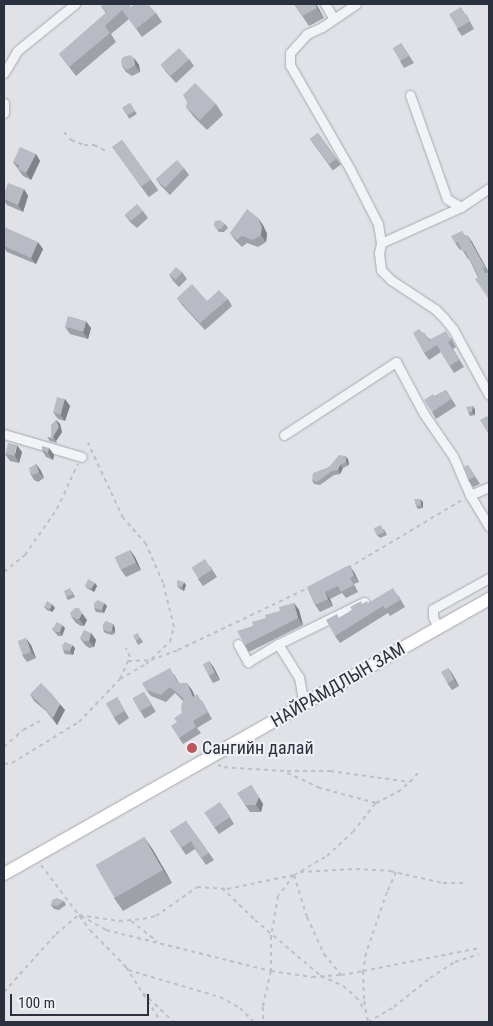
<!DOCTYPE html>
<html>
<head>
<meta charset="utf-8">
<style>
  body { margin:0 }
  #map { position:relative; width:493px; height:1026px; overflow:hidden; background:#e0e2e7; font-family:"Roboto Condensed",sans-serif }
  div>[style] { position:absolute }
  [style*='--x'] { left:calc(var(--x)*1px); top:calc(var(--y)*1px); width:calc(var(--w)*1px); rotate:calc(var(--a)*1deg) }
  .path>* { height:2px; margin-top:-1px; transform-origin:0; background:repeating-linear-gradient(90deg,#bec0c6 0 4px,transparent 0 8px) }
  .roads { filter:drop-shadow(0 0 1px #a6a9b1) drop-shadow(0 0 1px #a6a9b1) }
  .minor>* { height:9px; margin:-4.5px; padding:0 4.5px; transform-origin:4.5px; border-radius:4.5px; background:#f2f3f6 }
  .secondary>* { height:12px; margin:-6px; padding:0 6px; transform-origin:6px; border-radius:6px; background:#fff }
  .wall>* { inset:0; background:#9ea1a8; transform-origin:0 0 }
  .shaded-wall>* { inset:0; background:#818388 }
  .building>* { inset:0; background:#b8bbc3; transform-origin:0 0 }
  .dots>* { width:14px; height:14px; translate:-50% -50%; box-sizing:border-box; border:2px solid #eff1f5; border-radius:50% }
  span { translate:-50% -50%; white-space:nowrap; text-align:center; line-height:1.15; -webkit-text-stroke:4px #eff1f5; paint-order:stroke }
  .street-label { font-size:18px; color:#2a303d }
  .poi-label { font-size:18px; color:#2a303d }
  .left { translate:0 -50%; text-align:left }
  .frame { position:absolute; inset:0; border:5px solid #2a303d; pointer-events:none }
  .scale { position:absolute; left:10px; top:994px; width:139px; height:22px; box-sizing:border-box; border:2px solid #2a303d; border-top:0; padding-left:6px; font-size:15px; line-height:18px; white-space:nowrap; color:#2a303d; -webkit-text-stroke:4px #eff1f5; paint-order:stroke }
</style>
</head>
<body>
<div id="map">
  <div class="path">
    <i style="--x:64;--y:132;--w:11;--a:49"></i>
    <i style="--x:71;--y:140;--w:14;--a:21"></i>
    <i style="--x:84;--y:145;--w:10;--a:0"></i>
    <i style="--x:94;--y:145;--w:13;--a:27"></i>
    <i style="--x:348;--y:568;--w:133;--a:-30.8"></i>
    <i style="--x:4;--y:572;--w:27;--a:-39"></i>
    <i style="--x:25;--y:555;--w:56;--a:-55.2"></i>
    <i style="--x:57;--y:509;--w:50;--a:-65"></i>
    <i style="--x:128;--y:661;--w:23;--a:-2"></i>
    <i style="--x:151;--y:660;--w:29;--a:-20"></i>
    <i style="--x:178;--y:650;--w:144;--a:-25.5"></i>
    <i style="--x:120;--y:679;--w:24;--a:-66"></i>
    <i style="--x:130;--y:657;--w:10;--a:-114"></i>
    <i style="--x:4;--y:747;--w:25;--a:-42"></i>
    <i style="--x:23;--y:730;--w:19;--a:-28"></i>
    <i style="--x:4;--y:764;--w:8;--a:-7"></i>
    <i style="--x:12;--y:763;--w:79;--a:-31.5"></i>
    <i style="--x:79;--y:722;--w:59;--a:-46.4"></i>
    <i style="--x:120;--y:679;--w:30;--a:-30"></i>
    <i style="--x:146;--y:664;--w:33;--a:-43"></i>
    <i style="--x:170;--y:642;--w:16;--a:-75"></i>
    <i style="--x:174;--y:627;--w:45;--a:-104"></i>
    <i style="--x:163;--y:583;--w:43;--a:-113.6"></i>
    <i style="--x:146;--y:544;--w:35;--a:-131"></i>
    <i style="--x:123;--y:518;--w:83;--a:-115"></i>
    <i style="--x:287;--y:771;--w:43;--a:0"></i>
    <i style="--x:330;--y:771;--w:81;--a:7.8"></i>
    <i style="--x:410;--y:782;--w:15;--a:-48"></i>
    <i style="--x:376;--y:803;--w:25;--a:-27"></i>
    <i style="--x:398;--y:792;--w:16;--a:-40"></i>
    <i style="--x:41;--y:865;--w:81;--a:53"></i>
    <i style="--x:90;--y:930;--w:52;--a:45.8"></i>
    <i style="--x:126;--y:967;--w:65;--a:57.5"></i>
    <i style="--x:300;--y:872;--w:56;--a:-3.1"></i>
    <i style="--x:356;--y:869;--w:34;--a:3"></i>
    <i style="--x:390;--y:871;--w:54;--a:12.8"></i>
    <i style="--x:443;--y:883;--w:24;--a:0"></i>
    <i style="--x:396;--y:872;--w:22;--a:114"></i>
    <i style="--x:387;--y:892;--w:65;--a:109"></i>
    <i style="--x:366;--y:953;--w:18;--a:99"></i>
    <i style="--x:363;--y:971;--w:119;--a:-11.1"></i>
    <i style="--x:294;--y:875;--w:44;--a:72.8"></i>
    <i style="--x:307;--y:917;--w:41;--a:65.3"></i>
    <i style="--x:324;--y:954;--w:27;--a:51"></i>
    <i style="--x:341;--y:975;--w:22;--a:-10"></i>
    <i style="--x:363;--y:971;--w:30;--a:88"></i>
    <i style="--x:364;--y:1001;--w:21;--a:79"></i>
    <i style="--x:368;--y:1022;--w:30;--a:-30"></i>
    <i style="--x:394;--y:1007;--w:46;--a:-38.9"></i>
    <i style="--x:430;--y:978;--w:30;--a:-33"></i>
    <i style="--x:455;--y:962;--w:25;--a:-18"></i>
    <i style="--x:294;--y:875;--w:26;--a:127"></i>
    <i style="--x:278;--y:896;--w:41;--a:99.9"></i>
    <i style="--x:271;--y:936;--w:35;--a:90"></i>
    <i style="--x:271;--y:971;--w:41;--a:8.3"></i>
    <i style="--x:312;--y:977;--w:28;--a:-4"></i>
    <i style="--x:222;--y:888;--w:46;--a:44.1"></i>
    <i style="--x:255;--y:920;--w:87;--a:40.3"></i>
    <i style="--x:321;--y:976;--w:24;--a:24"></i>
    <i style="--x:343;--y:986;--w:17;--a:40"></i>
    <i style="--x:356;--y:997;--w:17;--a:57"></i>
    <i style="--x:81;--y:916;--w:29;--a:29"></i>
    <i style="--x:106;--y:930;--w:170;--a:14"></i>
    <i style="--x:271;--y:971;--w:37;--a:103"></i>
    <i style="--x:263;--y:1007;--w:15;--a:90"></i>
    <i style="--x:131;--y:921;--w:33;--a:38"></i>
    <i style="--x:128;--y:970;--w:96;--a:16.4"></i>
    <i style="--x:220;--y:997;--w:23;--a:29"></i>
    <i style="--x:240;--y:1008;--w:20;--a:45"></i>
    <i style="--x:4;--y:992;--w:78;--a:-48.1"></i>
    <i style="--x:56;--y:934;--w:30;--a:-40"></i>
    <i style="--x:79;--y:915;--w:40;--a:8.5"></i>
    <i style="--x:119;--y:921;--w:24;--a:-5"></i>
    <i style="--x:143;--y:919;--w:13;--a:-13"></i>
    <i style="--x:156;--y:916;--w:50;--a:-35.3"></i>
    <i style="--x:197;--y:887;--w:30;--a:4"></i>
    <i style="--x:227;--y:889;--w:68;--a:-11.8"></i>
    <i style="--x:294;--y:875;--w:38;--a:-30"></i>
    <i style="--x:327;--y:856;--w:35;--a:-43"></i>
    <i style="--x:353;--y:832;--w:37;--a:-52"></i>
    <i style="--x:376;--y:803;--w:58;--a:-165"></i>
    <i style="--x:320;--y:788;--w:40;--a:-155"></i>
    <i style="--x:284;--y:771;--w:63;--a:-176.4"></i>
    <i style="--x:221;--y:767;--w:4;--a:-135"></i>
    <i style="--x:143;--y:993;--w:42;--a:43.1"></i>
  </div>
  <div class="roads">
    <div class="minor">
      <i style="--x:325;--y:4;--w:17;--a:59"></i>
      <i style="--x:356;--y:4;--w:41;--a:145.9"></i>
      <i style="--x:322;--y:27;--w:17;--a:155"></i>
      <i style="--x:307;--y:34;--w:25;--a:132"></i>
      <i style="--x:290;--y:53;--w:12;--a:90"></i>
      <i style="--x:290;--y:65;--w:120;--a:60"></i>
      <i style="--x:350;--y:169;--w:62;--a:63"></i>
      <i style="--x:378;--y:224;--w:19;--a:81"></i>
      <i style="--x:381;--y:243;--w:10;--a:101"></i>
      <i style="--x:379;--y:253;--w:17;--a:83"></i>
      <i style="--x:381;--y:270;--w:14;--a:45"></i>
      <i style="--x:391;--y:280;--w:53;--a:33.4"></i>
      <i style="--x:435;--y:309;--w:13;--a:45"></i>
      <i style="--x:444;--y:318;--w:14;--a:51"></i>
      <i style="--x:453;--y:329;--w:75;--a:61.4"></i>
      <i style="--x:4;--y:73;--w:26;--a:-59"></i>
      <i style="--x:17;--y:51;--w:75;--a:-39"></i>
      <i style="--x:410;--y:95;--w:110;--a:70.4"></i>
      <i style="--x:447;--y:199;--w:16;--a:30"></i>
      <i style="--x:4;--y:103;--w:10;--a:90"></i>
      <i style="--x:381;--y:243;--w:88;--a:-24.2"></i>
      <i style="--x:461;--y:207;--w:34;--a:-34"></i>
      <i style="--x:4;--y:434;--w:81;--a:16.4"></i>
      <i style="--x:284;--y:435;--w:134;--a:-33.1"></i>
      <i style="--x:396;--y:362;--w:59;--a:61.7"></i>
      <i style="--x:424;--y:414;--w:51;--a:55.4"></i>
      <i style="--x:453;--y:456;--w:43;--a:66.4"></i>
      <i style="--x:470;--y:495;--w:37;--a:59"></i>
      <i style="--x:470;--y:495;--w:21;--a:-23"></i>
      <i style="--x:438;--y:628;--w:12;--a:-114"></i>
      <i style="--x:433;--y:617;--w:8;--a:-90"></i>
      <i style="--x:433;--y:609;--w:64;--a:-29"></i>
      <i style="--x:238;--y:644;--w:21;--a:61"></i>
      <i style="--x:248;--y:662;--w:35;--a:-31"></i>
      <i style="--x:278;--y:644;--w:96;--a:-26"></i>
      <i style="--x:278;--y:644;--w:39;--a:58"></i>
      <i style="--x:299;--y:677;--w:27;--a:80"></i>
    </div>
    <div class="secondary">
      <i style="--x:4;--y:874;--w:558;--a:-29.55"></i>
    </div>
  </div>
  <div class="wall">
    <i style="clip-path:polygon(294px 4px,316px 4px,324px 18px,309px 26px)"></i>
    <i style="clip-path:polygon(101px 6px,131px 7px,156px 13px,162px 22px,142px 37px,129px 19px,111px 34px,116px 42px,76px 76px,59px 54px,106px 13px)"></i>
    <i style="clip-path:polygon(466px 14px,474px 29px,462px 36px,457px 29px)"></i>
    <i style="clip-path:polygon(401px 43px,414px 63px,404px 68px,400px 61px)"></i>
    <i style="clip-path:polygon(134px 58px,139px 65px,140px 72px,132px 76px,126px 72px,122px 66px)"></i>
    <i style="clip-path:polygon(189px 59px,194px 66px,176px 83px,166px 72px,161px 65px)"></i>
    <i style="left:130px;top:103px;width:13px;height:9px;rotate:58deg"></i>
    <i style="clip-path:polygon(216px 104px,223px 115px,207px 130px,194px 117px,186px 107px)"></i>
    <i style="left:318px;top:133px;width:39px;height:10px;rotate:54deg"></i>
    <i style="left:122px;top:140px;width:62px;height:12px;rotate:54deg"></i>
    <i style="clip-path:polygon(36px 154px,40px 161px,31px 180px,23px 176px,13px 162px)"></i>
    <i style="clip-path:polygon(184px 168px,189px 175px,170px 195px,161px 186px,156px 179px)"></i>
    <i style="clip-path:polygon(24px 189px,28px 196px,23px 212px,7px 205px,4px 201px,4px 194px)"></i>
    <i style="clip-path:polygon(143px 211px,148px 218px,137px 228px,130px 222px,125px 215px)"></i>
    <i style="clip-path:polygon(225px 224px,228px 228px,224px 232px,219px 232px,214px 225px)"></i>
    <i style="clip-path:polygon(263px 225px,267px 234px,266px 242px,258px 247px,247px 243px,242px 247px,235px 240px,230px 233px)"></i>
    <i style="clip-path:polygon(4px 227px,43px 249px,36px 264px,7px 252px,4px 247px)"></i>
    <i style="clip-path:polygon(462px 231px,465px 236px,467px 235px,472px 242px,489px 273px,489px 275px,486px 272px,489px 278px,489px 300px,469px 259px,468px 259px,462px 249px,460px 250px,455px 243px)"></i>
    <i style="clip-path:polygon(182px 272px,187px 279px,179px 287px,173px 281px,169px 274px)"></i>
    <i style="clip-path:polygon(177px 298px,207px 301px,228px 299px,232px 306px,205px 330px,182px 305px)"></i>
    <i style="clip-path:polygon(65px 327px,91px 328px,88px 339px,70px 334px)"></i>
    <i style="clip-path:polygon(419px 329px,422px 333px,430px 339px,451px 338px,456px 347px,453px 349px,464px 367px,454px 373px,441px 352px,429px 360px,424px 353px)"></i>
    <i style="clip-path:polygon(446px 390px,456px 406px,436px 419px,432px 412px,435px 396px)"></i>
    <i style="clip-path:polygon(65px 399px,70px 406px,65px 421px,58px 419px,53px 412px)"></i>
    <i style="clip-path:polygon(473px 406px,475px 410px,475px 415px,470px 416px,468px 412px)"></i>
    <i style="clip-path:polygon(56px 420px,60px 424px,62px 432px,56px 441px,57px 443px,50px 441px,47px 437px,51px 437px)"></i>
    <i style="clip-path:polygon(49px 448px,54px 455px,53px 460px,46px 457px,42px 450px)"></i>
    <i style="clip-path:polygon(22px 452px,19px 463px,10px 461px,5px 454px)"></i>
    <i style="clip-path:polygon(348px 459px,349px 465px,343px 468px,340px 474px,334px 475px,320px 485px,314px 484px,312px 480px,329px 467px)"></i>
    <i style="clip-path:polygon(36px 464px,41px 471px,44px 478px,38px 482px,34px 480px,30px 473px)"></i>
    <i style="clip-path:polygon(468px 465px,480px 484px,473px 487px,468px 480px)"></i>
    <i style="clip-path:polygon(423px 502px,423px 508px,418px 509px,416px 506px)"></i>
    <i style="clip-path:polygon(384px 529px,387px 535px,380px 538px,377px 535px)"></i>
    <i style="clip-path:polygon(130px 550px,135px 557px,141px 570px,126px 577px,121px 570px)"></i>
    <i style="clip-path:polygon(210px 566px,217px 577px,203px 586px,198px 579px)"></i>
    <i style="clip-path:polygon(354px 572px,359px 582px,354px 584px,358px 592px,346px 598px,342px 593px,330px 599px,333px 606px,320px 612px,315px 605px,307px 587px)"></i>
    <i style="clip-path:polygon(95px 583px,97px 586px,94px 592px,88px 589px,85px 586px)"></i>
    <i style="clip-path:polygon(186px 585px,184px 591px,180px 589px,177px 586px)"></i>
    <i style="clip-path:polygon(72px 591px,75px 597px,68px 600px,66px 597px)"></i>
    <i style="clip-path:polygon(398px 595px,405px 607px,390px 616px,388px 613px,340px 643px,335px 636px,339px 618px,362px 604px,368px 603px)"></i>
    <i style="clip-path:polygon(294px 603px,299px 610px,303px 625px,249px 652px,245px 645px,253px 626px)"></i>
    <i style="clip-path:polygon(107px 606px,104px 613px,96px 612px,94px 608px)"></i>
    <i style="clip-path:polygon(44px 607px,55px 608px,52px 612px,47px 610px)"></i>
    <i style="clip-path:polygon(71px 616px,87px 620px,84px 626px,81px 626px,76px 623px)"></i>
    <i style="clip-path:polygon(113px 624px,115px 628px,115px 633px,112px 635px,105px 633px,103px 630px)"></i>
    <i style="clip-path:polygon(65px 628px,62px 636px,58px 636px,52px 629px)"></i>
    <i style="clip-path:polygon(91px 633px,96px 640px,94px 647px,89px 648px,85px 645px,80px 638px)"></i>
    <i style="clip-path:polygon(137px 633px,143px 642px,138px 645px,136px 641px)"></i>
    <i style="clip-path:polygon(31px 645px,36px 658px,27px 662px,22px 655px)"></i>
    <i style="clip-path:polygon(75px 648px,73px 655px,65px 654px,63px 650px)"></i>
    <i style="clip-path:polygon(209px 661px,214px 668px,220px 680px,213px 683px,209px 676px)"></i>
    <i style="clip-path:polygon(448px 668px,453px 675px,459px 686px,452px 690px,447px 683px)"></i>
    <i style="clip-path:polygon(174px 674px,179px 683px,192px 690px,194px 696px,202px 701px,212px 719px,197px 728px,201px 733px,183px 744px,179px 738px,177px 722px,182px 713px,183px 701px,175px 693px,166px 702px,151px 696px,146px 690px)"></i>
    <i style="left:144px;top:692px;width:23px;height:13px;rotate:59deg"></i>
    <i style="clip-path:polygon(30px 694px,65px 710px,57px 725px,46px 711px,34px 701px)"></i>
    <i style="clip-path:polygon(117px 697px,129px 718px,119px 725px,114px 718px)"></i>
    <i style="clip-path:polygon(251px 785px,263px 804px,261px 812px,250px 812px,245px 805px)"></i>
    <i style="clip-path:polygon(225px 809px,234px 824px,219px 834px,214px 827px)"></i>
    <i style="clip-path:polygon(186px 821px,214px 860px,206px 865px,195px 849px,186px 855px,170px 831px)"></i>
    <i style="clip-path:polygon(144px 837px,153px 850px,172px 883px,123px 911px,114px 898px)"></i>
    <i style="clip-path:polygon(64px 901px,66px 905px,59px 910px,54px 909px,51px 905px)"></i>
  </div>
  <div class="shaded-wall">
    <i style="clip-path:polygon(315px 4px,316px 4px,324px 18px,317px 8px)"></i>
    <i style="clip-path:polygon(134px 58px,139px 65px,140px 72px,135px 65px)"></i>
    <i style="clip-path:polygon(36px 154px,40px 161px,31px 180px,26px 173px)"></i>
    <i style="clip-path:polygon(24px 189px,28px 196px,23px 212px,18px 205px)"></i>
    <i style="clip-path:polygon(258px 218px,263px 225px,267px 234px,266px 242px,261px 235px)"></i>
    <i style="clip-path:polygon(467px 235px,472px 242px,489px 273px,486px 269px)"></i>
    <i style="clip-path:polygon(38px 242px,43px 249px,36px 264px,31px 258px)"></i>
    <i style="clip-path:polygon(86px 321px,91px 328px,88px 339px,83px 332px)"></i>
    <i style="clip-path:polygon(65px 399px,70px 406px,65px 421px,60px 414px)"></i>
    <i style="clip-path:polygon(473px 406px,475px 410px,475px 415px,472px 412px)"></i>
    <i style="clip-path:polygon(56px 420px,60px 424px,62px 432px,56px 441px,53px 437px)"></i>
    <i style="clip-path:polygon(17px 445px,22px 452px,19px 463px,15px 456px)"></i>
    <i style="clip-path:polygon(49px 448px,54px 455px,53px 460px,48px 453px)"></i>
    <i style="clip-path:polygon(345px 456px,348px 459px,349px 465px,346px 462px)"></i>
    <i style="clip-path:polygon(36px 464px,41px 471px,44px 478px,39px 472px)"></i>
    <i style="clip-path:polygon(340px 465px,343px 468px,340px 474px,338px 470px)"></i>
    <i style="clip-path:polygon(420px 499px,423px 502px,423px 508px,421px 505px)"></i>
    <i style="clip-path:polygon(130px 550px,135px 557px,141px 570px,136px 563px)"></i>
    <i style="clip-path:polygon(349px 565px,354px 572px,359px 582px,354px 575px)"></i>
    <i style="clip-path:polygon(184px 582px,186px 585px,184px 591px,182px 587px)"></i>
    <i style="clip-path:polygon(95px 583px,97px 586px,94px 592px,91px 589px)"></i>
    <i style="clip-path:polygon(325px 592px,330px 599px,333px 606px,328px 599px)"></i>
    <i style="clip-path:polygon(104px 603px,107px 606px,104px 613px,102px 610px)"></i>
    <i style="clip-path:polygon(294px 603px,299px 610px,303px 625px,298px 618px)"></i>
    <i style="clip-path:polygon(52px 604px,55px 608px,52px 612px,50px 609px)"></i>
    <i style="clip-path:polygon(82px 613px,87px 620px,84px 626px,79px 619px)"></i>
    <i style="clip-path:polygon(113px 624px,115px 628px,115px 633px,112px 630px)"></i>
    <i style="clip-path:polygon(62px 625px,65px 628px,62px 636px,60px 632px)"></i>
    <i style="clip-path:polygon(91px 633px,96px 640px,94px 647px,89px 641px)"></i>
    <i style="clip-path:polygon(26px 638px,31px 645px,36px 658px,31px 652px)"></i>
    <i style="clip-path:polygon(72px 645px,75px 648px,73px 655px,70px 651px)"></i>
    <i style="clip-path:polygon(209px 661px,214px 668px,220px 680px,215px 673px)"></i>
    <i style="clip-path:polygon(448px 668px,453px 675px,459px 686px,454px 679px)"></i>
    <i style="clip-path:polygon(187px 683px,192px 690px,198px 703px,193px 697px)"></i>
    <i style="clip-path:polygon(60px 704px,65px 710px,57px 725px,53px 718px)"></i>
    <i style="clip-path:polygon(251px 785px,263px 804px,261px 812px,256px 805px)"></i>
    <i style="clip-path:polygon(144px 837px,153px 850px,172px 883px,163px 870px)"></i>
  </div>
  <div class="building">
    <i style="clip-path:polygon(104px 4px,129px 4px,131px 7px,135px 4px,148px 4px,156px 13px,136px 29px,122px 10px,105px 26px,110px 33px,69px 67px,59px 54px,107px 12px,101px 6px)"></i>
    <i style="clip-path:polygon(294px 4px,315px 4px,317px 8px,302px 16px)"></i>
    <i style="left:461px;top:7px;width:17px;height:14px;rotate:59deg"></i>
    <i style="left:401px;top:43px;width:15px;height:10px;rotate:58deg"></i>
    <i style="left:179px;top:48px;width:15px;height:25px;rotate:48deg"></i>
    <i style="clip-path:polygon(130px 55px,134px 58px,135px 65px,127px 70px,122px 66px,121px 61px,123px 57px)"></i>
    <i style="clip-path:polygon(195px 83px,216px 104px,200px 120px,186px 107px,187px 102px,183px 95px)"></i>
    <i style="clip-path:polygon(130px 103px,135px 111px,127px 115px,123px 108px)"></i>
    <i style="clip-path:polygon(318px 133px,336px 159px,329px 164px,310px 139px)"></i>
    <i style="left:122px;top:140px;width:49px;height:12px;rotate:54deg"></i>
    <i style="clip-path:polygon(20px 147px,36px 154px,26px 173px,18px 169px,19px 165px,13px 162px)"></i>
    <i style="clip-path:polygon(177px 160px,184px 168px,165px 188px,156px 179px)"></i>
    <i style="clip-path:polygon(8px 183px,24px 189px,18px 205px,4px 199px,4px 194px)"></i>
    <i style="left:137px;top:204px;width:9px;height:16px;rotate:49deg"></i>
    <i style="clip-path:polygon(247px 209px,258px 218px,262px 227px,261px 235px,253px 240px,242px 236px,237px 240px,230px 233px)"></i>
    <i style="clip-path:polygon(220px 220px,225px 224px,221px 229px,216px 229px,214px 225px,215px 221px)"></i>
    <i style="clip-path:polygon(4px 227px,38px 242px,31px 258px,4px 246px)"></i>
    <i style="clip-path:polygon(462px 231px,465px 236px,467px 235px,486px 269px,481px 266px,489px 279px,489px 299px,475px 279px,479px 277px,465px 251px,463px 252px,458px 242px,455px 243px,451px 236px)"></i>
    <i style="left:176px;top:267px;width:8px;height:10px;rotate:40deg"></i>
    <i style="clip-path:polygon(192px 284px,207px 301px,219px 290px,228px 299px,200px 323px,177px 298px)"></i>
    <i style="left:68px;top:316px;width:19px;height:11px;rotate:16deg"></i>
    <i style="clip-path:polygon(419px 329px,422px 333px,424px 332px,429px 340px,446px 331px,451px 340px,448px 342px,459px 360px,449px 366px,437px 345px,424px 353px,413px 333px)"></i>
    <i style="clip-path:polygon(446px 390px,451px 399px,432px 412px,424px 400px,433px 394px,435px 397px)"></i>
    <i style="left:57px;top:397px;width:8px;height:16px;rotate:14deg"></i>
    <i style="clip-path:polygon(473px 406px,472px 412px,468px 412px,466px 407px)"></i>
    <i style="clip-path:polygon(487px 416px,489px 419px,489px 432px,488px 433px,480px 420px)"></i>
    <i style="clip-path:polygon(56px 420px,59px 427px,53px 437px,54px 439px,47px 437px,51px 437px,51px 425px)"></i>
    <i style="left:8px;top:443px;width:9px;height:11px;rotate:13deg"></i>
    <i style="clip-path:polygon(42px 446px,49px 448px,48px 453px,42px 450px)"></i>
    <i style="clip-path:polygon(339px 455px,345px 456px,346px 462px,340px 465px,338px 470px,332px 471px,317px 482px,312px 480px,313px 473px,329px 467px)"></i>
    <i style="clip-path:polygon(36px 464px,39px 472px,33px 475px,30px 473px,29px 468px)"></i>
    <i style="clip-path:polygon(468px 465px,475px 477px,468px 480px,463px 467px)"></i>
    <i style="clip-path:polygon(414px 499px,420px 499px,421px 505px,416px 506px)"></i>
    <i style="left:381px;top:525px;width:8px;height:8px;rotate:67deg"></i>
    <i style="left:130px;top:550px;width:14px;height:17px;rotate:65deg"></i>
    <i style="left:205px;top:559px;width:13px;height:16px;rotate:58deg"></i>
    <i style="clip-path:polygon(349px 565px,354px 575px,350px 578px,354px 585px,341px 592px,338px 586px,325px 592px,328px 599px,315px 605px,307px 587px)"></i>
    <i style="clip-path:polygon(88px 579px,95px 583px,91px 589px,85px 586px)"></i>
    <i style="clip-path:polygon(177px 580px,184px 582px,182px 587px,177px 586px)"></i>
    <i style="clip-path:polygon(70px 588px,73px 594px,66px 597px,64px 591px)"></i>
    <i style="clip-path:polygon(393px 588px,400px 600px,385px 609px,383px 606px,335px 636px,326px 620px,337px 614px,339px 618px,352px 610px,350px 607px,361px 601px,362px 604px,367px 601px,368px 603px)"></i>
    <i style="clip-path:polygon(98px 600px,104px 603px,102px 610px,94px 608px,94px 603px)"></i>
    <i style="clip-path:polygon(47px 601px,52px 604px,50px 609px,44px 607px)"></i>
    <i style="clip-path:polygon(294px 603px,298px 618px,245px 645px,237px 631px,253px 626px,252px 622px,266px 618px,265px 615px,280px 611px,279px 607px)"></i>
    <i style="clip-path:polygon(75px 608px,79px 608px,82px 613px,79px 619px,76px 619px,71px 616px,70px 613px)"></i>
    <i style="clip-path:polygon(106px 621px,113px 624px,112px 630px,110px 632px,103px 630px,103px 624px)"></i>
    <i style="clip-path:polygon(57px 622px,62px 625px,60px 632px,56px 632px,52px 629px)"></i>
    <i style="clip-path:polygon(84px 630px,91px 633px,89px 641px,84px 641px,80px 638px)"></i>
    <i style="clip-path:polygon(137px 633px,140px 638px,136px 641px,133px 636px)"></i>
    <i style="left:26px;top:638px;width:15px;height:9px;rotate:70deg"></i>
    <i style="clip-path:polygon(65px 642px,72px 645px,70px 651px,63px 650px,62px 646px)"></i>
    <i style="left:209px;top:661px;width:13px;height:7px;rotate:63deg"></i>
    <i style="clip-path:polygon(170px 668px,178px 683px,187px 683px,193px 697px,197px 694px,208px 712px,193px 721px,196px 727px,179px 738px,171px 726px,177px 722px,174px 718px,182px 713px,181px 706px,184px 699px,170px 687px,161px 695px,146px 690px,142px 683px)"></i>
    <i style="left:448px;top:668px;width:13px;height:8px;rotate:61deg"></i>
    <i style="clip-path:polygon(41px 683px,52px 694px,60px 704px,53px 718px,41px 705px,30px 694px)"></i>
    <i style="left:144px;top:692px;width:15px;height:13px;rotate:62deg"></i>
    <i style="left:117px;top:697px;width:16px;height:13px;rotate:60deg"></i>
    <i style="clip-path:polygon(251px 785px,259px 797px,256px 805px,245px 805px,237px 793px)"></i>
    <i style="left:220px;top:802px;width:18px;height:19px;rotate:56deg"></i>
    <i style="clip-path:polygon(186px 821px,209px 853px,201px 858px,191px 841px,181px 848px,170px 831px)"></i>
    <i style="left:144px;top:837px;width:38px;height:56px;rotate:60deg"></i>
    <i style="clip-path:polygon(57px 898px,64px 901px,57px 906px,51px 905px,52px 900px)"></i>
  </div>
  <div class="dots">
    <i style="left:192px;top:748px;background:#bf525c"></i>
  </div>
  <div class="street-label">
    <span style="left:338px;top:685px;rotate:-30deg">НАЙРАМДЛЫН ЗАМ</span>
  </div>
  <div class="poi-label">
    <span class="left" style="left:202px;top:748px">Сангийн далай</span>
  </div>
  <div class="frame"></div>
  <div class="scale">100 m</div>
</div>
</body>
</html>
